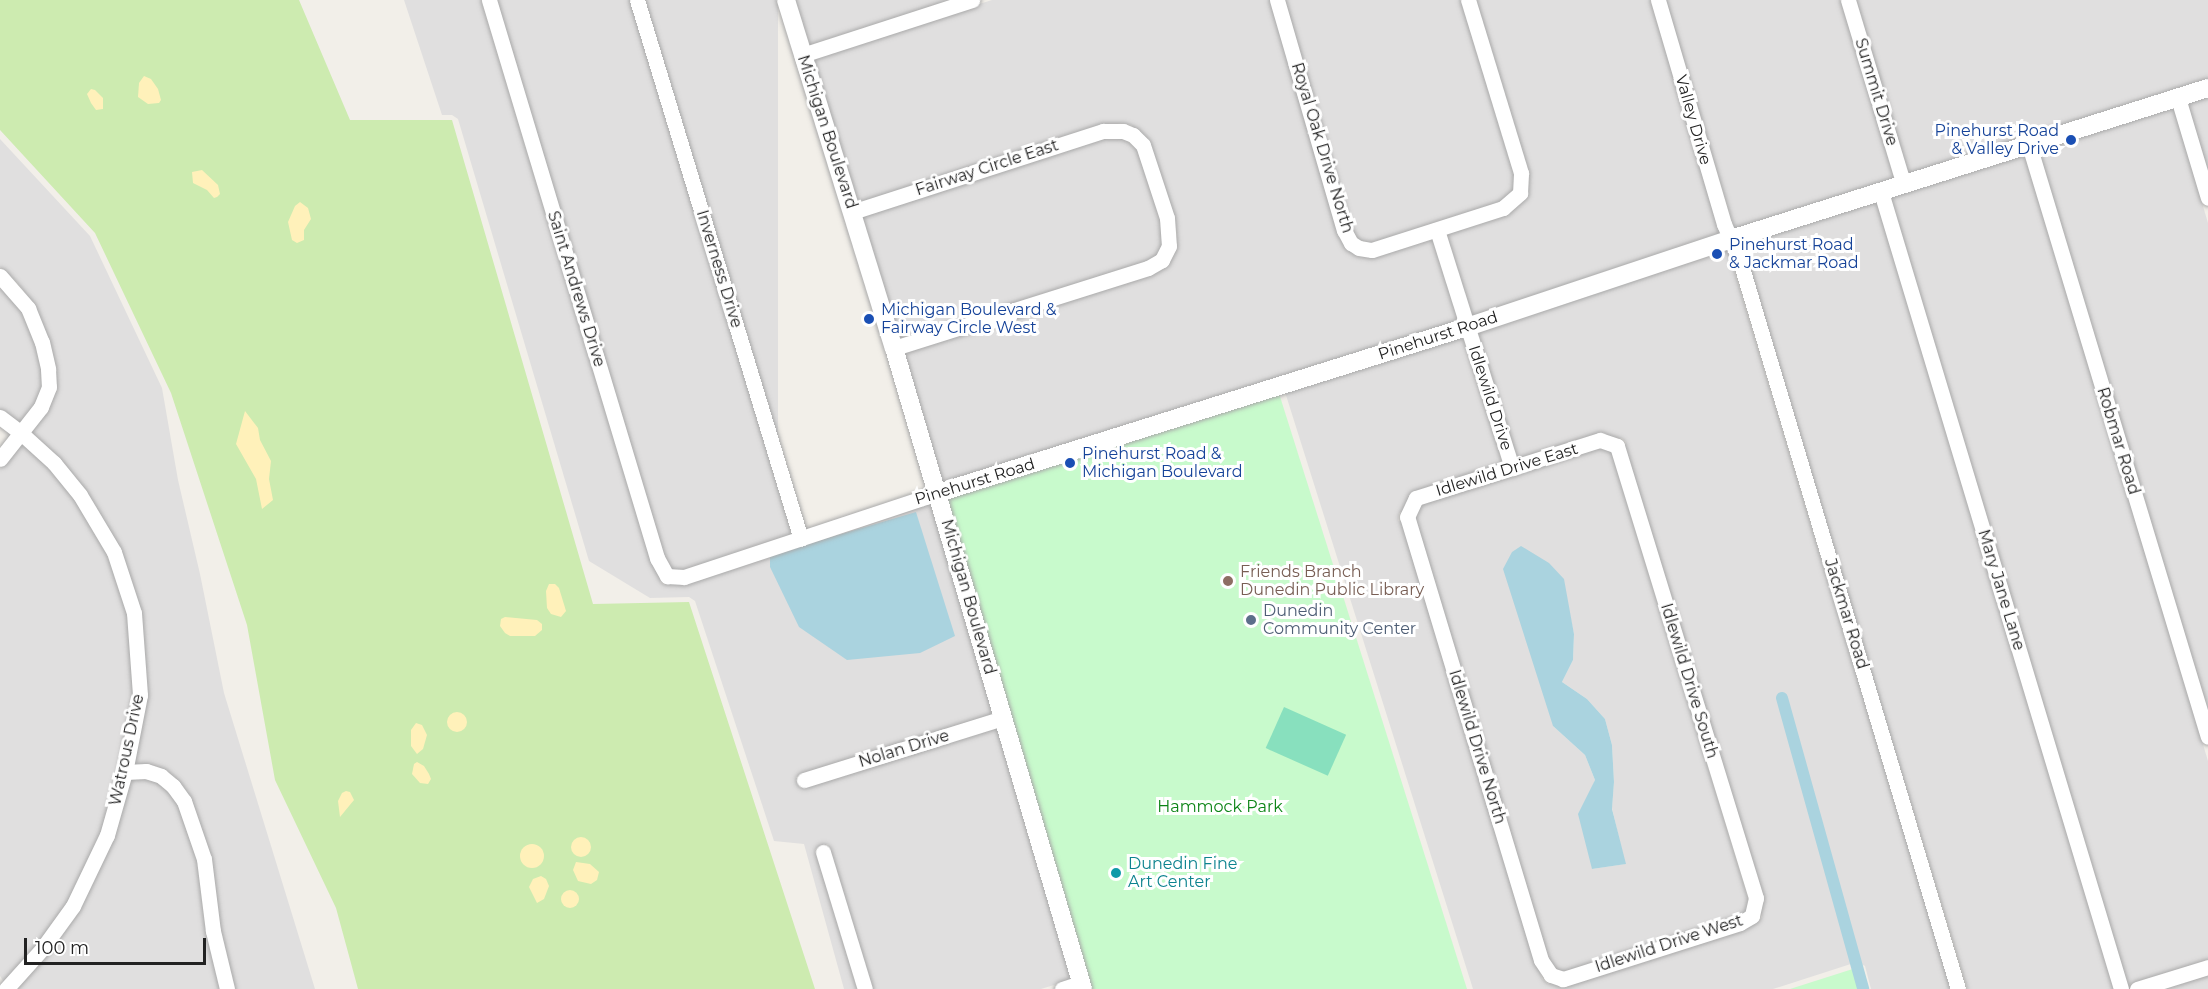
<!DOCTYPE html>
<html>
<head>
<meta charset="utf-8">
<style>
  body { margin:0 }
  #map { position:relative; width:2208px; height:989px; overflow:hidden; background:#f2efe9; font-family:Montserrat,sans-serif }
  div>[style] { position:absolute }
  [style*='--x'] { left:calc(var(--x)*1px); top:calc(var(--y)*1px); width:calc(var(--w)*1px); rotate:calc(var(--a)*1deg) }
  .residential>* { inset:0; background:#e0dfdf; transform-origin:0 0 }
  .grass>* { inset:0; background:#cdebb0 }
  .sand>* { inset:0; background:#fff1ba }
  .round { border-radius:50% }
  .park>* { inset:0; background:#c8facc }
  .pitch>* { inset:0; background:#88e0be; transform-origin:0 0 }
  .water>* { inset:0; background:#aad3df }
  .canal>* { height:12px; margin:-6px; padding:0 6px; transform-origin:6px; border-radius:6px; background:#aad3df }
  .roads { filter:drop-shadow(0 0 2px #a9a9a9) drop-shadow(0 0 2px #a9a9a9) }
  .minor>* { height:15px; margin:-7.5px; padding:0 7.5px; transform-origin:7.5px; border-radius:7.5px; background:#fff }
  .tertiary>* { height:18px; margin:-9px; padding:0 9px; transform-origin:9px; border-radius:9px; background:#fff }
  .dots>* { width:16px; height:16px; translate:-50% -50%; box-sizing:border-box; border:3px solid #fff; border-radius:50% }
  span { translate:-50% -50%; white-space:nowrap; text-align:center; line-height:1.15; -webkit-text-stroke:6px #fff; paint-order:stroke }
  .street-label { font-size:16px; color:#222 }
  .transit-label { font-size:16px; color:#164399 }
  .right { translate:-100% -50%; text-align:right }
  .left { translate:0 -50%; text-align:left }
  .education-label { font-size:16px; color:#785e54 }
  .service-label { font-size:16px; color:#4e5e75 }
  .park-label { font-size:16px; color:#0c8416 }
  .culture-label { font-size:16px; color:#0d838f }
  .scale { position:absolute; left:24px; top:938px; width:182px; height:27px; box-sizing:border-box; border:3px solid #222; border-top:0; padding-left:8px; font-size:18px; line-height:21px; white-space:nowrap; color:#222; -webkit-text-stroke:4px #fff; paint-order:stroke }
</style>
</head>
<body>
<div id="map">
  <div class="residential">
    <i style="clip-path:polygon(404px 0,481px 0,650px 560px,660px 578px,660px 582px,664px 585px,933px 502px,995px 714px,796px 777px,800px 788px,998px 726px,1073px 979px,1041px 989px,872px 989px,828px 844px,815px 849px,857px 989px,844px 989px,804px 844px,774px 841px,695px 601px,689px 597px,650px 598px,589px 561px,458px 119px,452px 115px,442px 115px)"></i>
    <i style="clip-path:polygon(496px 0,630px 0,792px 535px,684px 570px,672px 570px,664px 556px)"></i>
    <i style="left:644px;top:0;width:134px;height:554px"></i>
    <i style="clip-path:polygon(793px 0,951px 0,807px 46px)"></i>
    <i style="clip-path:polygon(992px 0,1270px 0,1338px 233px,1345px 246px,1432px 238px,1459px 323px,943px 485px,902px 351px,1152px 274px,1175px 248px,1177px 233px,1174px 216px,1149px 142px,1131px 125px,1121px 123px,857px 204px,811px 58px)"></i>
    <i style="clip-path:polygon(1284px 0,1461px 0,1514px 174px,1514px 190px,1500px 203px,1372px 244px,1357px 239px,1351px 227px)"></i>
    <i style="clip-path:polygon(1476px 0,1650px 0,1722px 236px,1472px 319px,1446px 233px,1525px 198px,1529px 183px)"></i>
    <i style="clip-path:polygon(1665px 0,1841px 0,1895px 181px,1735px 231px)"></i>
    <i style="clip-path:polygon(1855px 0,2208px 0,2208px 82px,1908px 177px)"></i>
    <i style="clip-path:polygon(2208px 95px,2208px 174px,2186px 102px)"></i>
    <i style="clip-path:polygon(2173px 106px,2208px 223px,2208px 712px,2037px 149px)"></i>
    <i style="clip-path:polygon(1104px 137px,1121px 137px,1137px 149px,1160px 220px,1162px 245px,1156px 256px,1146px 263px,899px 339px,860px 216px)"></i>
    <i style="clip-path:polygon(0 139px,90px 236px,162px 388px,178px 480px,200px 574px,224px 693px,315px 989px,234px 989px,220px 930px,211px 857px,191px 799px,133px 765px,147px 694px,141px 611px,120px 550px,100px 513px,86px 491px,30px 432px,47px 410px,34px 304px,17px 282px,0 267px)"></i>
    <i style="clip-path:polygon(2024px 153px,2208px 761px,2208px 960px,2127px 985px,1889px 196px)"></i>
    <i style="left:1876px;top:200px;width:824px;height:143px;rotate:73deg"></i>
    <i style="clip-path:polygon(1727px 248px,1951px 989px,1871px 989px,1865px 966px,1857px 962px,1773px 989px,1473px 989px,1285px 392px,1462px 335px,1503px 465px,1399px 513px,1398px 521px,1402px 522px,1542px 979px,1548px 984px,1758px 922px,1762px 917px,1625px 446px,1626px 442px,1622px 438px,1517px 460px,1476px 331px)"></i>
    <i style="clip-path:polygon(0 285px,21px 311px,35px 345px,41px 370px,42px 387px,35px 404px,20px 424px,0 409px)"></i>
    <i style="clip-path:polygon(22px 442px,48px 467px,74px 499px,107px 555px,127px 614px,133px 695px,118px 772px,101px 834px,67px 903px,37px 945px,4px 982px,0 976px,0 469px)"></i>
    <i style="clip-path:polygon(evenodd,1599px 447px,1611px 451px,1748px 899px,1746px 912px,1738px 917px,1564px 973px,1556px 970px,1547px 957px,1415px 517px,1421px 503px,1599px 447px,1569px 611px,1574px 634px,1573px 660px,1562px 682px,1587px 699px,1605px 719px,1612px 745px,1614px 782px,1612px 808px,1625px 864px,1592px 869px,1591px 791px,1595px 780px,1585px 755px,1553px 726px,1569px 611px)"></i>
    <i style="clip-path:polygon(144px 777px,157px 782px,167px 790px,178px 805px,197px 861px,206px 933px,220px 989px,15px 989px,48px 952px,79px 908px,114px 837px,130px 778px)"></i>
    <i style="clip-path:polygon(2208px 973px,2208px 989px,2158px 989px)"></i>
  </div>
  <div class="grass">
    <i style="clip-path:polygon(0 0,299px 0,350px 120px,452px 120px,593px 604px,689px 602px,815px 989px,358px 989px,336px 908px,275px 780px,247px 625px,171px 393px,95px 233px,0 130px)"></i>
  </div>
  <div class="sand">
    <i style="clip-path:polygon(144px 76px,151px 79px,158px 89px,161px 100px,159px 103px,148px 104px,138px 97px,139px 83px)"></i>
    <i style="clip-path:polygon(91px 89px,95px 90px,103px 98px,103px 109px,96px 110px,91px 103px,87px 94px)"></i>
    <i style="clip-path:polygon(202px 170px,218px 185px,220px 194px,217px 197px,214px 198px,207px 190px,193px 183px,192px 172px)"></i>
    <i style="clip-path:polygon(300px 202px,308px 208px,311px 219px,304px 230px,304px 240px,297px 243px,292px 240px,288px 222px,295px 206px)"></i>
    <i style="clip-path:polygon(245px 411px,258px 428px,260px 440px,271px 461px,269px 479px,273px 500px,262px 509px,256px 479px,236px 444px)"></i>
    <i style="clip-path:polygon(549px 584px,555px 584px,559px 588px,566px 611px,561px 617px,551px 614px,547px 608px,546px 591px)"></i>
    <i style="clip-path:polygon(505px 617px,537px 620px,542px 624px,542px 630px,535px 636px,510px 636px,505px 633px,500px 626px,501px 619px)"></i>
    <i class="round" style="left:447px;top:712px;width:20px;height:20px"></i>
    <i style="clip-path:polygon(416px 723px,422px 725px,427px 735px,423px 749px,417px 754px,411px 746px,411px 730px)"></i>
    <i style="clip-path:polygon(417px 762px,424px 766px,429px 774px,431px 779px,428px 784px,420px 783px,412px 774px,414px 764px)"></i>
    <i style="clip-path:polygon(346px 791px,350px 792px,354px 800px,340px 817px,338px 801px,342px 793px)"></i>
    <i class="round" style="left:571px;top:837px;width:20px;height:20px"></i>
    <i class="round" style="left:520px;top:844px;width:24px;height:24px"></i>
    <i style="clip-path:polygon(576px 862px,590px 864px,599px 872px,597px 880px,591px 884px,578px 881px,573px 870px)"></i>
    <i style="clip-path:polygon(541px 876px,546px 879px,549px 886px,544px 899px,537px 903px,529px 887px,533px 879px)"></i>
    <i class="round" style="left:561px;top:890px;width:18px;height:18px"></i>
  </div>
  <div class="park">
    <i style="clip-path:polygon(1277px 387px,1467px 989px,1086px 989px,938px 493px)"></i>
    <i style="clip-path:polygon(1859px 967px,1865px 989px,1790px 989px)"></i>
  </div>
  <div class="pitch">
    <i style="left:1284px;top:707px;width:68px;height:45px;rotate:24deg"></i>
  </div>
  <div class="water">
    <i style="clip-path:polygon(916px 512px,955px 636px,920px 653px,847px 660px,799px 627px,770px 567px,770px 555px)"></i>
    <i style="clip-path:polygon(1521px 546px,1549px 563px,1564px 579px,1574px 634px,1573px 660px,1562px 682px,1587px 699px,1605px 719px,1612px 745px,1614px 782px,1612px 809px,1626px 864px,1592px 869px,1578px 814px,1595px 780px,1585px 755px,1553px 726px,1503px 569px,1512px 552px)"></i>
  </div>
  <div class="canal">
    <i style="--x:1782;--y:698;--w:302;--a:74.4"></i>
  </div>
  <div class="roads">
    <div class="minor">
      <i style="--x:489;--y:0;--w:583;--a:73.24"></i>
      <i style="--x:657;--y:558;--w:21;--a:61"></i>
      <i style="--x:667;--y:576;--w:17;--a:3"></i>
      <i style="--x:684;--y:577;--w:268;--a:-18.3"></i>
      <i style="--x:637;--y:0;--w:563;--a:73.08"></i>
      <i style="--x:1277;--y:0;--w:240;--a:73.8"></i>
      <i style="--x:1344;--y:230;--w:15;--a:62"></i>
      <i style="--x:1351;--y:243;--w:9;--a:32"></i>
      <i style="--x:1359;--y:248;--w:13;--a:9"></i>
      <i style="--x:1372;--y:250;--w:138;--a:-17.8"></i>
      <i style="--x:1503;--y:208;--w:23;--a:-41"></i>
      <i style="--x:1520;--y:193;--w:20;--a:-87"></i>
      <i style="--x:1521;--y:173;--w:181;--a:-107"></i>
      <i style="--x:1658;--y:0;--w:234;--a:73.6"></i>
      <i style="--x:1724;--y:224;--w:40;--a:66.6"></i>
      <i style="--x:1740;--y:261;--w:760;--a:73.33"></i>
      <i style="--x:1848;--y:0;--w:193;--a:73.2"></i>
      <i style="--x:802;--y:55;--w:179;--a:-17.9"></i>
      <i style="--x:2178;--y:98;--w:104;--a:73.3"></i>
      <i style="--x:2029;--y:145;--w:618;--a:73.18"></i>
      <i style="--x:1881;--y:192;--w:832;--a:73.24"></i>
      <i style="--x:852;--y:212;--w:264;--a:-17.9"></i>
      <i style="--x:1103;--y:131;--w:20;--a:0"></i>
      <i style="--x:1123;--y:131;--w:11;--a:22"></i>
      <i style="--x:1133;--y:135;--w:14;--a:45"></i>
      <i style="--x:1143;--y:145;--w:77;--a:71.8"></i>
      <i style="--x:1167;--y:218;--w:28;--a:86"></i>
      <i style="--x:1169;--y:246;--w:16;--a:117"></i>
      <i style="--x:1162;--y:260;--w:16;--a:150"></i>
      <i style="--x:1148;--y:268;--w:266;--a:162.5"></i>
      <i style="--x:1437;--y:230;--w:250;--a:72.5"></i>
      <i style="--x:0;--y:276;--w:43;--a:48.8"></i>
      <i style="--x:28;--y:308;--w:37;--a:68"></i>
      <i style="--x:42;--y:342;--w:28;--a:77"></i>
      <i style="--x:48;--y:369;--w:18;--a:87"></i>
      <i style="--x:49;--y:387;--w:22;--a:112"></i>
      <i style="--x:41;--y:407;--w:66;--a:128.3"></i>
      <i style="--x:0;--y:417;--w:26;--a:37"></i>
      <i style="--x:21;--y:433;--w:45;--a:42.3"></i>
      <i style="--x:54;--y:463;--w:41;--a:50.9"></i>
      <i style="--x:80;--y:495;--w:66;--a:59.2"></i>
      <i style="--x:114;--y:552;--w:64;--a:71.8"></i>
      <i style="--x:134;--y:613;--w:82;--a:85.8"></i>
      <i style="--x:140;--y:695;--w:78;--a:101"></i>
      <i style="--x:125;--y:772;--w:66;--a:105.9"></i>
      <i style="--x:107;--y:835;--w:79;--a:115.6"></i>
      <i style="--x:73;--y:906;--w:53;--a:125.8"></i>
      <i style="--x:42;--y:949;--w:54;--a:132"></i>
      <i style="--x:1600;--y:440;--w:18;--a:19"></i>
      <i style="--x:1617;--y:446;--w:473;--a:72.9"></i>
      <i style="--x:1756;--y:898;--w:18;--a:103"></i>
      <i style="--x:1752;--y:916;--w:14;--a:150"></i>
      <i style="--x:1740;--y:923;--w:186;--a:162.4"></i>
      <i style="--x:1563;--y:979;--w:13;--a:-162"></i>
      <i style="--x:1551;--y:975;--w:18;--a:-124"></i>
      <i style="--x:1541;--y:960;--w:463;--a:-106.8"></i>
      <i style="--x:1407;--y:517;--w:21;--a:-65"></i>
      <i style="--x:1416;--y:498;--w:193;--a:-17.5"></i>
      <i style="--x:125;--y:772;--w:21;--a:-3"></i>
      <i style="--x:146;--y:771;--w:16;--a:18"></i>
      <i style="--x:161;--y:776;--w:16;--a:40"></i>
      <i style="--x:173;--y:786;--w:19;--a:54"></i>
      <i style="--x:184;--y:801;--w:61;--a:71"></i>
      <i style="--x:204;--y:859;--w:73;--a:82.9"></i>
      <i style="--x:213;--y:931;--w:60;--a:76.4"></i>
      <i style="--x:804;--y:780;--w:208;--a:-17.3"></i>
      <i style="--x:823;--y:852;--w:143;--a:73"></i>
      <i style="--x:1062;--y:989;--w:20;--a:-18"></i>
      <i style="--x:2137;--y:989;--w:74;--a:-17.2"></i>
    </div>
    <div class="tertiary">
      <i style="--x:786;--y:0;--w:364;--a:72.8"></i>
      <i style="--x:894;--y:348;--w:668;--a:73.57"></i>
      <i style="--x:938;--y:493;--w:554;--a:-17.42"></i>
      <i style="--x:1467;--y:327;--w:278;--a:-18.4"></i>
      <i style="--x:1731;--y:239;--w:500;--a:-17.57"></i>
    </div>
  </div>
  <div class="dots">
    <i style="left:2071px;top:140px;background:#1a4fb4"></i>
    <i style="left:1717px;top:254px;background:#1a4fb4"></i>
    <i style="left:869px;top:319px;background:#1a4fb4"></i>
    <i style="left:1070px;top:463px;background:#1a4fb4"></i>
    <i style="left:1228px;top:581px;background:#8d6e63"></i>
    <i style="left:1251px;top:620px;background:#5c6f8a"></i>
    <i style="left:1116px;top:873px;background:#0f9aa8"></i>
  </div>
  <div class="street-label">
    <span style="left:1876px;top:92px;rotate:73deg">Summit Drive</span>
    <span style="left:1693px;top:120px;rotate:74deg">Valley Drive</span>
    <span style="left:827px;top:132px;rotate:72deg">Michigan Boulevard</span>
    <span style="left:1322px;top:148px;rotate:73deg">Royal Oak Drive North</span>
    <span style="left:987px;top:168px;rotate:-18deg">Fairway Circle East</span>
    <span style="left:719px;top:269px;rotate:73deg">Inverness Drive</span>
    <span style="left:576px;top:289px;rotate:73deg">Saint Andrews Drive</span>
    <span style="left:1438px;top:336px;rotate:-18deg">Pinehurst Road</span>
    <span style="left:1490px;top:398px;rotate:72deg">Idlewild Drive</span>
    <span style="left:2118px;top:441px;rotate:73deg">Robmar Road</span>
    <span style="left:1507px;top:470px;rotate:-17deg">Idlewild Drive East</span>
    <span style="left:975px;top:482px;rotate:-17deg">Pinehurst Road</span>
    <span style="left:2001px;top:590px;rotate:73deg">Mary Jane Lane</span>
    <span style="left:968px;top:597px;rotate:74deg">Michigan Boulevard</span>
    <span style="left:1846px;top:614px;rotate:73deg">Jackmar Road</span>
    <span style="left:1689px;top:681px;rotate:73deg">Idlewild Drive South</span>
    <span style="left:1477px;top:747px;rotate:73deg">Idlewild Drive North</span>
    <span style="left:904px;top:749px;rotate:-17deg">Nolan Drive</span>
    <span style="left:127px;top:750px;rotate:-78deg">Watrous Drive</span>
    <span style="left:1669px;top:944px;rotate:-18deg">Idlewild Drive West</span>
  </div>
  <div class="transit-label">
    <span class="right" style="left:2059px;top:140px">Pinehurst Road<br>&amp; Valley Drive</span>
    <span class="left" style="left:1729px;top:254px">Pinehurst Road<br>&amp; Jackmar Road</span>
    <span class="left" style="left:881px;top:319px">Michigan Boulevard &amp;<br>Fairway Circle West</span>
    <span class="left" style="left:1082px;top:463px">Pinehurst Road &amp;<br>Michigan Boulevard</span>
  </div>
  <div class="education-label">
    <span class="left" style="left:1240px;top:581px">Friends Branch<br>Dunedin Public Library</span>
  </div>
  <div class="service-label">
    <span class="left" style="left:1263px;top:620px">Dunedin<br>Community Center</span>
  </div>
  <div class="park-label">
    <span style="left:1220px;top:807px">Hammock Park</span>
  </div>
  <div class="culture-label">
    <span class="left" style="left:1128px;top:873px">Dunedin Fine<br>Art Center</span>
  </div>
  <div class="scale">100 m</div>
</div>
</body>
</html>
